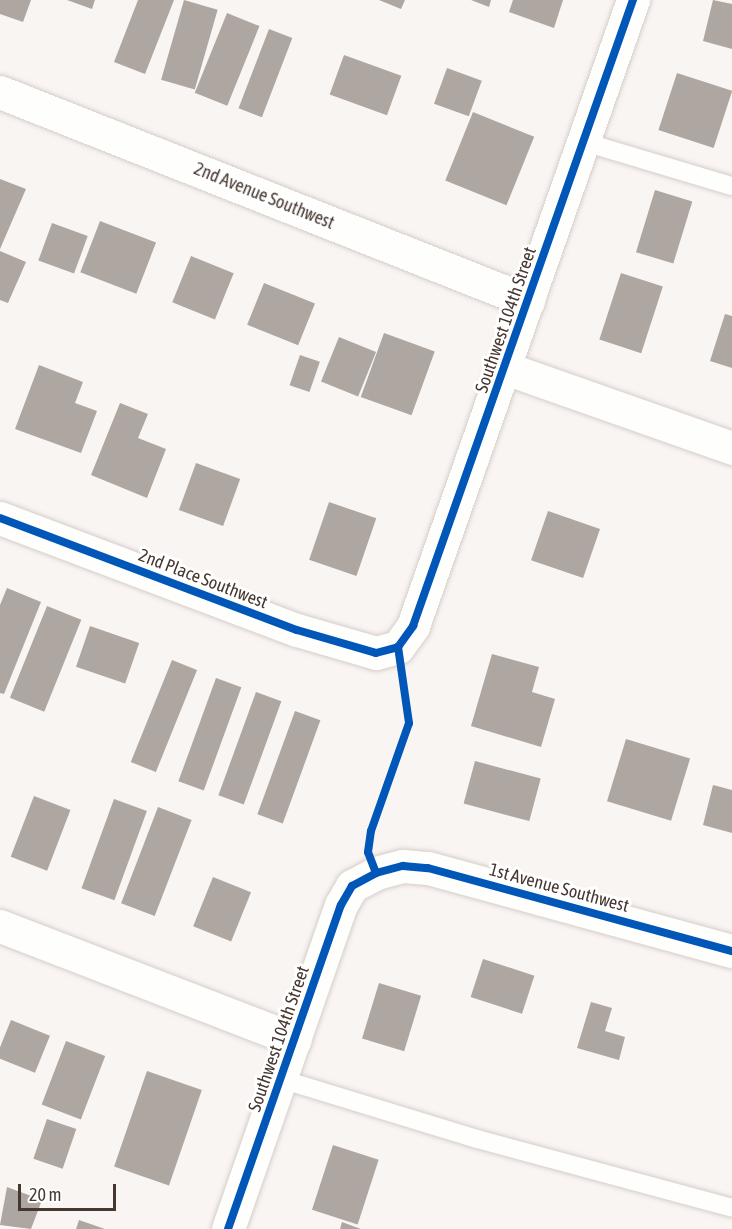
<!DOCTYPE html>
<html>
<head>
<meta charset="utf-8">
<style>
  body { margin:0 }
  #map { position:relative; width:732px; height:1229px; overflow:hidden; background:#f9f5f3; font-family:"Asap Condensed",sans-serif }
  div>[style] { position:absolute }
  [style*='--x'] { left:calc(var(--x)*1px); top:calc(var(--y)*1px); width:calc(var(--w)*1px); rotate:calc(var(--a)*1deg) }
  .building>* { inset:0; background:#aea6a1; transform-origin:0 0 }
  .roads { filter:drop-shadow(0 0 2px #d6cdc9) drop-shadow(0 0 2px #d6cdc9) }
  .lane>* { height:18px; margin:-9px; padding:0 9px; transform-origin:9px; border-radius:9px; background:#fefefd }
  .street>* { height:33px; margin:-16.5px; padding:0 16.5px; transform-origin:16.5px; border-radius:16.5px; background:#fefefd }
  .cycleway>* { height:8px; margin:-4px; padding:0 4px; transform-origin:4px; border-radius:4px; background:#0057b8 }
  span { translate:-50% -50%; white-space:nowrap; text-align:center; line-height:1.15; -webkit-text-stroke:6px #fff; paint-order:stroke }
  .street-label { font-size:18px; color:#463830 }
  .scale { position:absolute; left:18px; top:1184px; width:98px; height:27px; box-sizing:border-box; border:3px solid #463830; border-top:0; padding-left:8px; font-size:18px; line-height:21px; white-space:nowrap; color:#463830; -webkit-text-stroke:4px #fff; paint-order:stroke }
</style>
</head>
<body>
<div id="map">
  <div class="building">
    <i style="clip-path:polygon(0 0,31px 0,23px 22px,0 14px)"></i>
    <i style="clip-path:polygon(67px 0,95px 0,92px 9px)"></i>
    <i style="clip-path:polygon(138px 0,174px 0,145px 74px,114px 62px)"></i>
    <i style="left:184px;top:0;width:35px;height:83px;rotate:16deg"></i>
    <i style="clip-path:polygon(379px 0,405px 0,401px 9px)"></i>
    <i style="clip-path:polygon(471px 0,491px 0,489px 7px)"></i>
    <i style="clip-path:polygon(513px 0,563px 0,554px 28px,509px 12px)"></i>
    <i style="clip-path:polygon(713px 0,732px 4px,732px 49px,703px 41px)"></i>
    <i style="left:227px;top:13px;width:35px;height:86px;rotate:22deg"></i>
    <i style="left:269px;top:29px;width:25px;height:85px;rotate:21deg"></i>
    <i style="left:344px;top:55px;width:61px;height:42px;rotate:20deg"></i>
    <i style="left:447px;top:68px;width:37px;height:38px;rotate:20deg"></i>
    <i style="left:677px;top:73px;width:58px;height:60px;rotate:18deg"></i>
    <i style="left:473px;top:112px;width:66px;height:74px;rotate:22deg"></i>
    <i style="clip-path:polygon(0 179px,26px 189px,0 249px)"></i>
    <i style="left:655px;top:190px;width:39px;height:65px;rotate:17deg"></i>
    <i style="left:100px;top:221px;width:60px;height:55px;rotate:21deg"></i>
    <i style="left:52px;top:223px;width:38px;height:40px;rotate:20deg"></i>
    <i style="clip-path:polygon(0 251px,26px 262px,8px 303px,0 300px)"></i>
    <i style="left:191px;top:256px;width:46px;height:50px;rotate:22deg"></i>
    <i style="left:621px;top:273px;width:44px;height:70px;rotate:18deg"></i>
    <i style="left:264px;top:283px;width:55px;height:45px;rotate:22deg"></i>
    <i style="clip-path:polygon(725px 314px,732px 316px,732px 368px,710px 361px)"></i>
    <i style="left:384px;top:333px;width:54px;height:68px;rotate:20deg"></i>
    <i style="left:339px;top:337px;width:40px;height:48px;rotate:22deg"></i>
    <i style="left:300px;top:355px;width:21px;height:32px;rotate:19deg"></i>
    <i style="clip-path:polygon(39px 365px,83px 382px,75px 403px,97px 411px,81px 453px,15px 429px)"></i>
    <i style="clip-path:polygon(120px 403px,148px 414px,138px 438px,166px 449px,147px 498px,91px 475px)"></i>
    <i style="left:196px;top:463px;width:47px;height:50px;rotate:20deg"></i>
    <i style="left:329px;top:502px;width:50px;height:61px;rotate:19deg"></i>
    <i style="left:548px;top:511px;width:55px;height:52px;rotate:19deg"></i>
    <i style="clip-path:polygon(7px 588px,41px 602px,4px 694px,0 693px,0 605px)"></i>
    <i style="left:47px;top:606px;width:37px;height:99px;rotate:22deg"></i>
    <i style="left:90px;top:626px;width:52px;height:43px;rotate:19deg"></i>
    <i style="clip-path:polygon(492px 654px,539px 667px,532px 692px,555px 699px,541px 747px,471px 726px)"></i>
    <i style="left:172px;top:660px;width:27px;height:110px;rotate:22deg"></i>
    <i style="left:216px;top:678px;width:27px;height:110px;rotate:20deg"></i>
    <i style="left:256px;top:692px;width:27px;height:110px;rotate:20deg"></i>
    <i style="left:295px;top:711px;width:27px;height:110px;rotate:20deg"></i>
    <i style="left:626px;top:739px;width:67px;height:65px;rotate:17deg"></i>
    <i style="left:475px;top:761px;width:68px;height:44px;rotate:15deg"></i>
    <i style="clip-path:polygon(713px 785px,732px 790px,732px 833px,703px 825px)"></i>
    <i style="left:34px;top:796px;width:39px;height:65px;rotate:21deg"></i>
    <i style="left:114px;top:799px;width:35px;height:95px;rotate:20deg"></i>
    <i style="left:158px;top:807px;width:36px;height:103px;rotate:21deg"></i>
    <i style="left:213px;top:877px;width:41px;height:53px;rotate:22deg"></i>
    <i style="left:483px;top:959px;width:54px;height:40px;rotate:18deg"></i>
    <i style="left:379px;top:983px;width:44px;height:58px;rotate:17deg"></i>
    <i style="clip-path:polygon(591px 1002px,612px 1008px,605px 1031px,625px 1037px,619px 1060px,577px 1048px)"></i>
    <i style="left:11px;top:1020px;width:42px;height:40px;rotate:22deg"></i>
    <i style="left:66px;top:1041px;width:42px;height:68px;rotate:21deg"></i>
    <i style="left:147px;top:1071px;width:58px;height:101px;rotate:19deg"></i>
    <i style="left:47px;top:1119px;width:31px;height:42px;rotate:19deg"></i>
    <i style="left:333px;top:1145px;width:48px;height:68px;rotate:18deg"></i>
    <i style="clip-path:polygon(7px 1187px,42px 1200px,31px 1229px,0 1225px)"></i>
    <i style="clip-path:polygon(79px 1220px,105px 1229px,76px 1229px)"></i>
    <i style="clip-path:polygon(342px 1222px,361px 1229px,340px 1229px)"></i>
  </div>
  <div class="roads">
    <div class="lane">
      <i style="--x:584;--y:142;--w:154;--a:16.6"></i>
      <i style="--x:281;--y:1079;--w:205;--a:17"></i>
      <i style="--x:477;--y:1139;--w:264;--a:15.1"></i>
    </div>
    <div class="street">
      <i style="--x:0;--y:92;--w:568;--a:21.6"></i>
      <i style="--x:505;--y:368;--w:241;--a:19.4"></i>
      <i style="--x:0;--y:518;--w:317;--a:20.7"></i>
      <i style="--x:297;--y:630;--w:82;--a:16.2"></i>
      <i style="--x:376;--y:653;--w:23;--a:-15"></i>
      <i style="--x:398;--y:647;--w:26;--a:-54"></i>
      <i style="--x:413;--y:626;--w:664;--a:-70.64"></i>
      <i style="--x:0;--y:926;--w:316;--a:21.1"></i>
      <i style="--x:228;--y:1229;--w:343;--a:-70.8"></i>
      <i style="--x:341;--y:905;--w:22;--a:-60"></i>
      <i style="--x:352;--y:886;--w:27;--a:-28"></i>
      <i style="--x:376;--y:873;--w:28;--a:-15"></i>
      <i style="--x:403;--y:866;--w:25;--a:5"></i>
      <i style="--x:428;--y:868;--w:315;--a:15.3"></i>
    </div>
  </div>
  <div class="cycleway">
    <i style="--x:0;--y:518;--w:317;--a:20.7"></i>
    <i style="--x:297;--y:630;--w:82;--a:16.2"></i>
    <i style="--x:376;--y:653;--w:23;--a:-15"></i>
    <i style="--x:398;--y:647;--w:26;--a:-54"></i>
    <i style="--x:413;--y:626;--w:664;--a:-70.64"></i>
    <i style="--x:376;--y:873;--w:22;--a:-111"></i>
    <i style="--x:368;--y:852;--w:21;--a:-82"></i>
    <i style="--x:371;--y:831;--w:114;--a:-70.6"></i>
    <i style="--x:409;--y:723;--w:77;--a:-98.2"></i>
    <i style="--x:228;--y:1229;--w:343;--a:-70.8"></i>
    <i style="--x:341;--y:905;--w:22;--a:-60"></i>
    <i style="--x:352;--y:886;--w:27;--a:-28"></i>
    <i style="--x:376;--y:873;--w:28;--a:-15"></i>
    <i style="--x:403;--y:866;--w:25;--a:5"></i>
    <i style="--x:428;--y:868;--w:315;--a:15.3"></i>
  </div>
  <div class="street-label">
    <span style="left:264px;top:196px;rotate:22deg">2nd Avenue Southwest</span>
    <span style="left:506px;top:320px;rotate:-71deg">Southwest 104th Street</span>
    <span style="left:203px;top:579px;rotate:21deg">2nd Place Southwest</span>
    <span style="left:559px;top:888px;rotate:15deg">1st Avenue Southwest</span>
    <span style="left:279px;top:1039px;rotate:-71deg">Southwest 104th Street</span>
  </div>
  <div class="scale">20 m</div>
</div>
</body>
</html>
